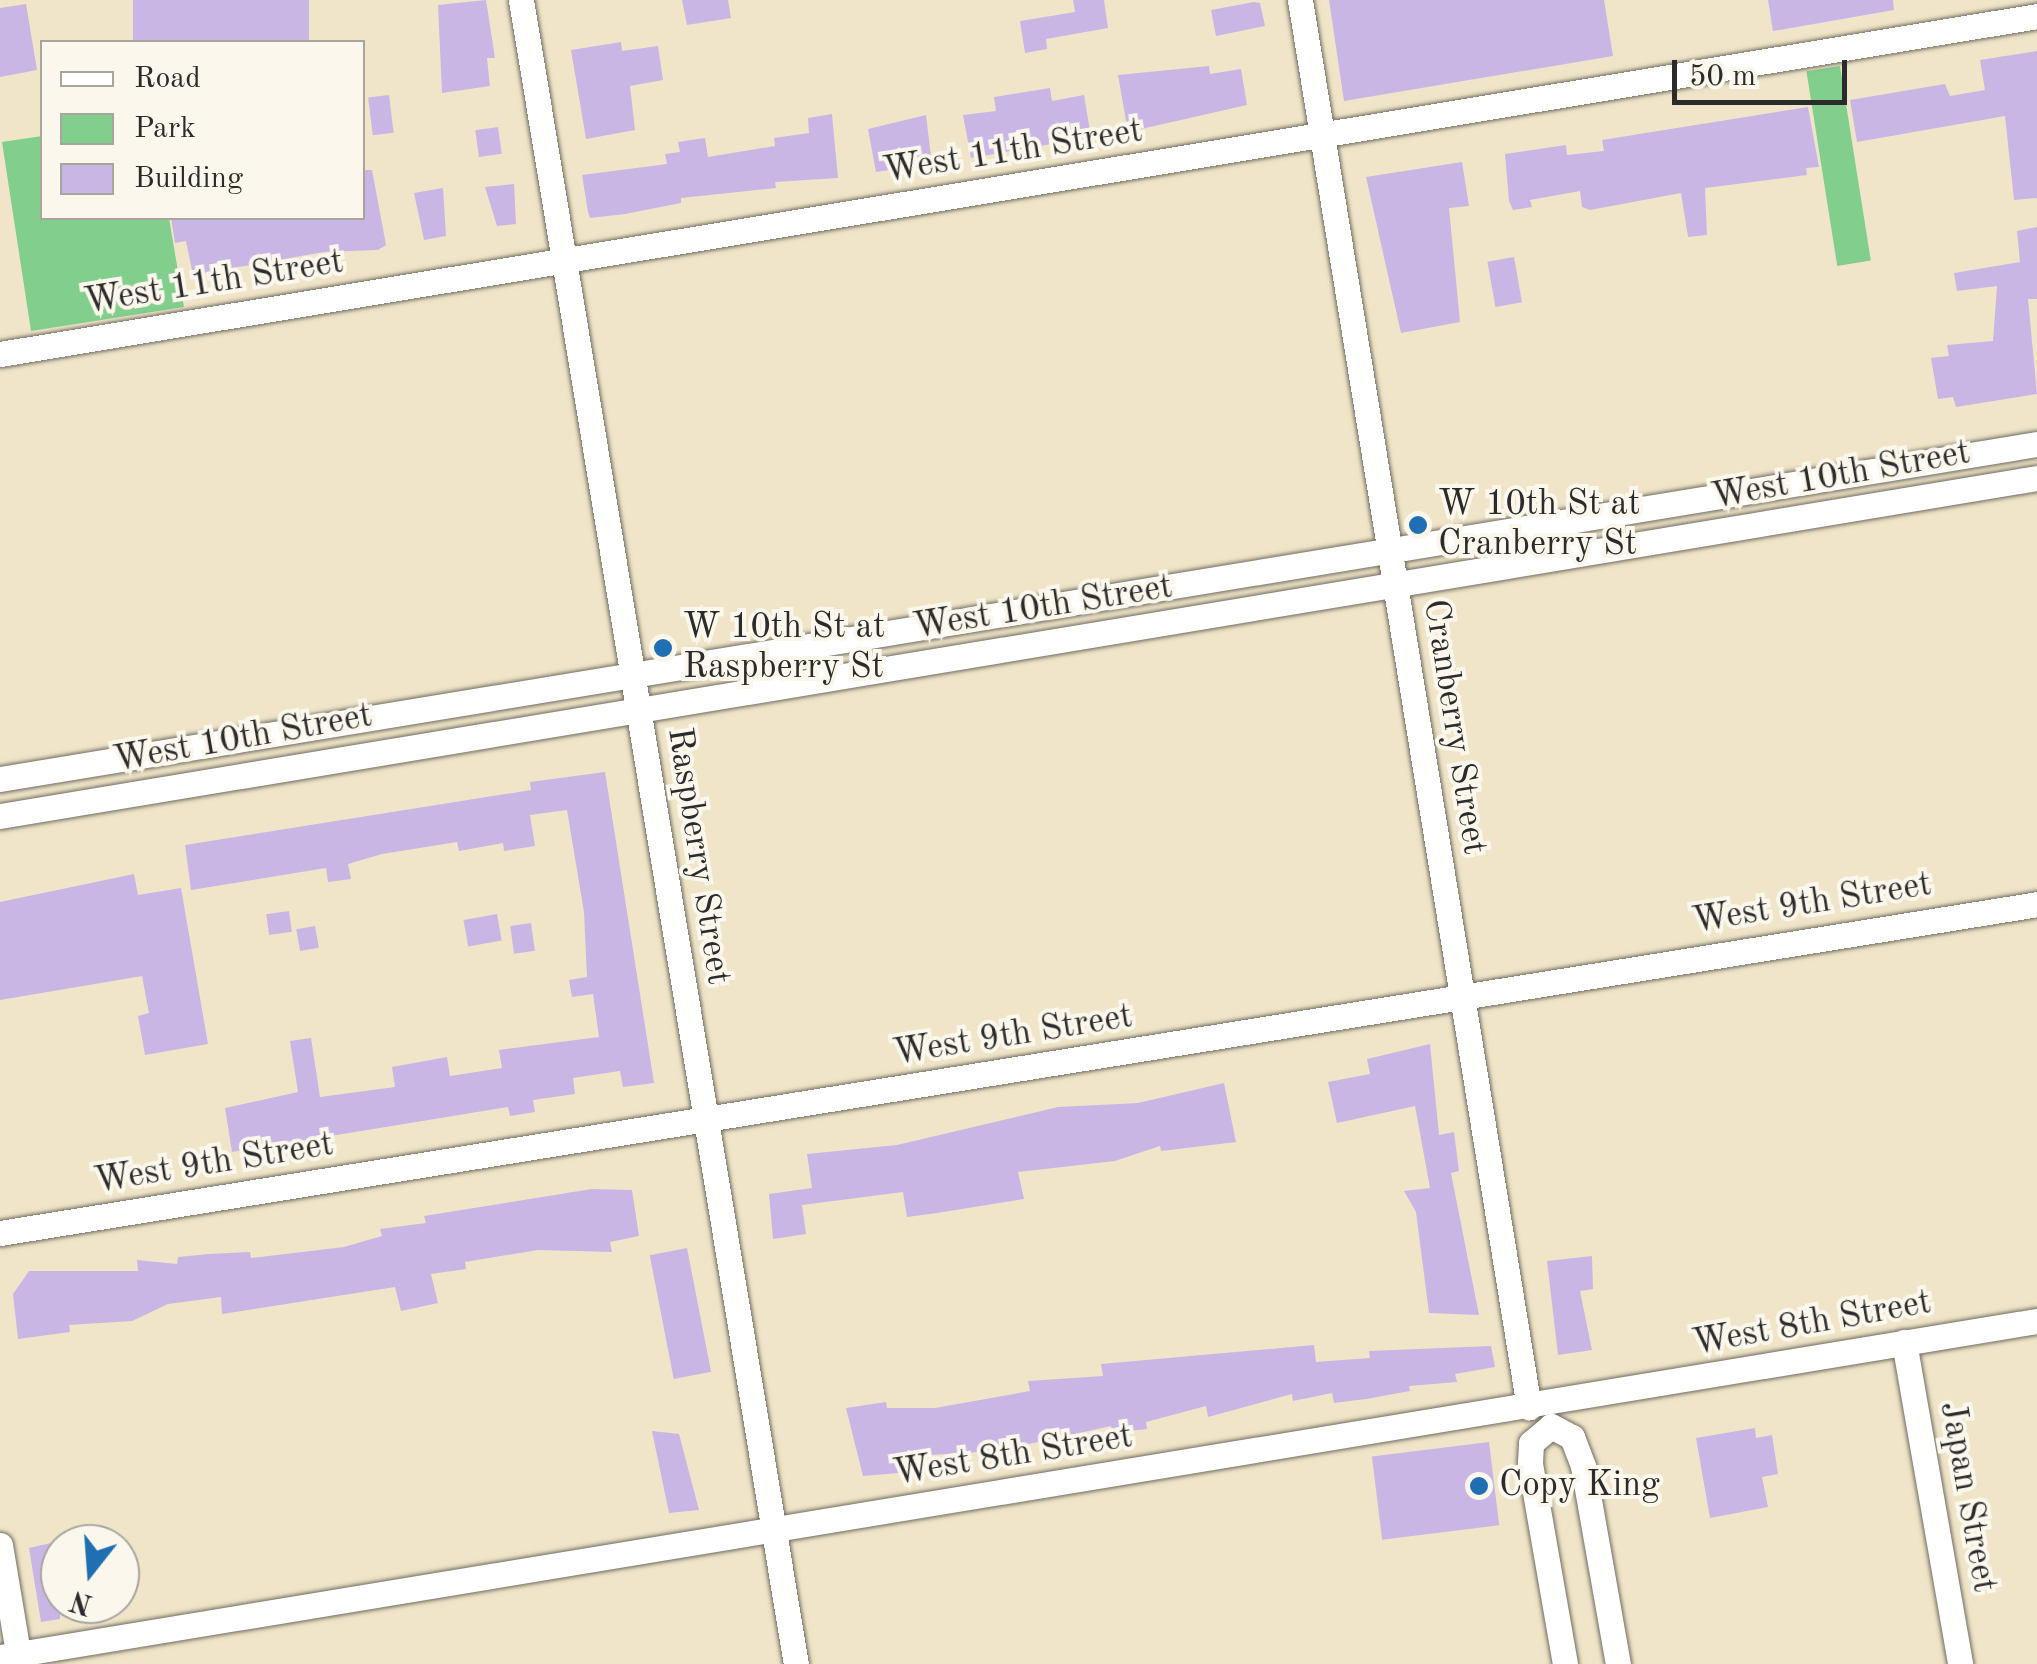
<!DOCTYPE html>
<html>
<head>
<meta charset="utf-8">
<style>
  body { margin:0 }
  #map { position:relative; width:2037px; height:1664px; overflow:hidden; background:#f0e5c8; font-family:"Old Standard TT",serif }
  div>[style] { position:absolute }
  [style*='--x'] { left:calc(var(--x)*1px); top:calc(var(--y)*1px); width:calc(var(--w)*1px); rotate:calc(var(--a)*1deg) }
  .green>* { inset:0; background:#82cf8d; transform-origin:0 0 }
  .building>* { inset:0; background:#cab6e5; transform-origin:0 0 }
  .roads { filter:drop-shadow(0 0 2px #706c62) drop-shadow(0 0 2px #706c62) }
  .minor>* { height:25px; margin:-12.5px; padding:0 12.5px; transform-origin:12.5px; border-radius:12.5px; background:#fff }
  .dots>* { width:28px; height:28px; translate:-50% -50%; box-sizing:border-box; border:5px solid #fbf7ec; border-radius:50% }
  span { translate:-50% -50%; white-space:nowrap; text-align:center; line-height:1.15; -webkit-text-stroke:8px #fbf7ec; paint-order:stroke }
  .street-label { font-size:35px; color:#2b2b2b }
  .poi-label { font-size:35px; color:#2b2b2b }
  .left { translate:0 -50%; text-align:left }
  .legend { position:absolute; left:40px; top:40px; width:325px; height:180px; box-sizing:border-box; background:#fbf7ec; border:2px solid #a8a59f; margin:0; padding:12px 18px; list-style:none; font-size:30px; color:#2b2b2b }
  .legend li { display:flex; align-items:center; gap:20px; height:50px }
  .legend b { width:50px; border:2px solid #a8a59f }
  .north { position:absolute; left:40px; top:1524px; width:100px; height:100px; box-sizing:border-box; background:#fbf7ec; border:2px solid #a8a59f; border-radius:50%; rotate:197deg; font-size:28px; font-weight:700; line-height:40px; text-align:center; color:#2b2b2b }
  .north::after { content:''; display:block; margin:auto; width:35px; height:45px; background:#1f6fb2; clip-path:polygon(50% 0,100% 100%,50% 72%,0 100%) }
  .scale { position:absolute; left:1672px; top:60px; width:175px; height:45px; box-sizing:border-box; border:5px solid #2b2b2b; border-top:0; padding-left:12px; font-size:30px; line-height:35px; white-space:nowrap; color:#2b2b2b; -webkit-text-stroke:8px #fbf7ec; paint-order:stroke }
</style>
</head>
<body>
<div id="map">
  <div class="green">
    <i style="left:1840px;top:66px;width:197px;height:34px;rotate:81deg"></i>
    <i style="clip-path:polygon(42px 136px,42px 218px,169px 218px,184px 307px,31px 331px,2px 142px)"></i>
  </div>
  <div class="building">
    <i style="left:133px;top:0;width:176px;height:43px"></i>
    <i style="clip-path:polygon(486px 0,495px 58px,487px 58px,490px 86px,442px 93px,438px 5px)"></i>
    <i style="clip-path:polygon(682px 0,728px 0,731px 18px,687px 25px)"></i>
    <i style="clip-path:polygon(1073px 0,1104px 0,1108px 28px,1046px 39px,1047px 49px,1025px 53px,1020px 21px,1075px 12px)"></i>
    <i style="clip-path:polygon(1329px 0,1604px 0,1613px 56px,1344px 101px)"></i>
    <i style="clip-path:polygon(1768px 0,1893px 0,1894px 10px,1773px 31px)"></i>
    <i style="clip-path:polygon(1254px 2px,1260px 3px,1265px 26px,1216px 36px,1211px 10px)"></i>
    <i style="clip-path:polygon(26px 4px,37px 70px,0 77px,0 8px)"></i>
    <i style="clip-path:polygon(621px 42px,622px 51px,658px 46px,663px 80px,630px 86px,635px 130px,586px 139px,571px 50px)"></i>
    <i style="clip-path:polygon(2037px 51px,2037px 198px,2014px 200px,2005px 116px,1857px 142px,1850px 100px,1945px 84px,1950px 96px,1985px 90px,1980px 60px)"></i>
    <i style="clip-path:polygon(1209px 66px,1210px 74px,1241px 69px,1247px 105px,1128px 132px,1118px 75px)"></i>
    <i style="clip-path:polygon(1050px 88px,1052px 101px,1084px 95px,1091px 137px,971px 158px,963px 115px,996px 111px,994px 97px)"></i>
    <i style="left:389px;top:95px;width:38px;height:21px;rotate:83deg"></i>
    <i style="clip-path:polygon(1808px 107px,1819px 167px,1806px 168px,1807px 175px,1705px 188px,1707px 235px,1688px 237px,1681px 193px,1590px 210px,1582px 207px,1580px 191px,1530px 200px,1532px 207px,1513px 210px,1509px 201px,1505px 154px,1566px 145px,1567px 155px,1604px 151px,1602px 140px)"></i>
    <i style="clip-path:polygon(832px 114px,838px 178px,775px 182px,776px 188px,681px 198px,681px 203px,625px 214px,590px 218px,588px 212px,582px 175px,667px 164px,665px 154px,680px 152px,678px 142px,691px 140px,705px 138px,708px 157px,775px 146px,774px 138px,809px 133px,808px 118px)"></i>
    <i style="clip-path:polygon(926px 115px,931px 157px,901px 160px,902px 168px,876px 172px,868px 129px)"></i>
    <i style="left:498px;top:127px;width:27px;height:23px;rotate:82deg"></i>
    <i style="clip-path:polygon(1462px 162px,1469px 206px,1449px 208px,1460px 322px,1401px 333px,1366px 177px)"></i>
    <i style="clip-path:polygon(362px 170px,372px 170px,386px 245px,378px 250px,324px 252px,193px 275px,186px 241px,175px 243px,171px 218px,362px 218px)"></i>
    <i style="clip-path:polygon(514px 184px,516px 224px,497px 226px,485px 187px)"></i>
    <i style="clip-path:polygon(443px 188px,446px 236px,424px 240px,414px 193px)"></i>
    <i style="clip-path:polygon(2037px 227px,2037px 299px,2028px 299px,2037px 394px,1956px 407px,1953px 397px,1938px 399px,1931px 358px,1949px 356px,1947px 345px,1993px 341px,1997px 286px,1957px 291px,1954px 273px,2020px 262px,2017px 231px)"></i>
    <i style="left:1514px;top:257px;width:46px;height:27px;rotate:80deg"></i>
    <i style="clip-path:polygon(605px 772px,654px 1083px,623px 1087px,620px 1071px,573px 1078px,575px 1094px,533px 1100px,535px 1112px,510px 1116px,508px 1107px,232px 1152px,225px 1108px,298px 1092px,290px 1041px,311px 1038px,320px 1097px,395px 1087px,392px 1067px,447px 1057px,450px 1076px,502px 1068px,499px 1050px,599px 1037px,593px 994px,572px 997px,569px 980px,587px 977px,584px 912px,567px 810px,530px 815px,535px 846px,504px 851px,503px 843px,459px 851px,457px 842px,382px 854px,348px 864px,351px 879px,328px 882px,326px 868px,191px 890px,185px 845px,531px 790px,530px 782px)"></i>
    <i style="clip-path:polygon(134px 874px,138px 895px,181px 888px,208px 1044px,145px 1055px,138px 1016px,149px 1013px,142px 976px,0 1000px,0 902px)"></i>
    <i style="left:289px;top:911px;width:21px;height:23px;rotate:82deg"></i>
    <i style="left:497px;top:914px;width:27px;height:34px;rotate:80deg"></i>
    <i style="left:531px;top:923px;width:28px;height:21px;rotate:82deg"></i>
    <i style="left:315px;top:926px;width:22px;height:19px;rotate:80deg"></i>
    <i style="clip-path:polygon(1430px 1044px,1439px 1135px,1454px 1132px,1459px 1171px,1451px 1173px,1479px 1315px,1429px 1313px,1416px 1212px,1404px 1191px,1430px 1188px,1415px 1106px,1337px 1123px,1328px 1082px,1370px 1074px,1367px 1059px)"></i>
    <i style="clip-path:polygon(1224px 1083px,1236px 1142px,1161px 1151px,1160px 1146px,1115px 1161px,1018px 1172px,1024px 1199px,937px 1213px,907px 1217px,903px 1192px,802px 1205px,806px 1234px,773px 1239px,769px 1194px,812px 1188px,807px 1154px,897px 1145px,1058px 1107px,1138px 1103px)"></i>
    <i style="clip-path:polygon(592px 1189px,632px 1190px,639px 1236px,610px 1242px,612px 1252px,538px 1250px,465px 1262px,466px 1269px,431px 1274px,438px 1303px,401px 1311px,395px 1287px,222px 1314px,221px 1297px,168px 1304px,132px 1321px,69px 1325px,70px 1332px,18px 1339px,13px 1294px,29px 1271px,138px 1271px,137px 1260px,177px 1264px,178px 1257px,209px 1254px,250px 1252px,251px 1258px,344px 1247px,382px 1236px,380px 1229px,426px 1223px,424px 1216px)"></i>
    <i style="left:687px;top:1248px;width:126px;height:38px;rotate:79deg"></i>
    <i style="clip-path:polygon(1592px 1256px,1593px 1289px,1580px 1291px,1592px 1350px,1558px 1355px,1547px 1261px)"></i>
    <i style="clip-path:polygon(1314px 1345px,1316px 1362px,1370px 1358px,1369px 1351px,1491px 1346px,1495px 1367px,1455px 1374px,1457px 1382px,1409px 1386px,1410px 1391px,1366px 1399px,1334px 1403px,1332px 1393px,1293px 1401px,1292px 1394px,1208px 1417px,1206px 1406px,1146px 1422px,1147px 1429px,1112px 1433px,1111px 1426px,996px 1451px,896px 1457px,899px 1473px,863px 1476px,846px 1408px,886px 1402px,887px 1408px,935px 1408px,1030px 1391px,1028px 1381px,1103px 1376px,1101px 1364px)"></i>
    <i style="clip-path:polygon(1755px 1428px,1756px 1438px,1772px 1435px,1778px 1474px,1762px 1477px,1768px 1507px,1710px 1518px,1696px 1438px)"></i>
    <i style="clip-path:polygon(652px 1431px,679px 1434px,699px 1510px,669px 1513px)"></i>
    <i style="left:1489px;top:1442px;width:84px;height:118px;rotate:83deg"></i>
    <i style="clip-path:polygon(60px 1541px,60px 1619px,41px 1622px,29px 1548px)"></i>
  </div>
  <div class="roads">
    <div class="minor">
      <i style="--x:521;--y:0;--w:1687;--a:80.62"></i>
      <i style="--x:1300;--y:0;--w:1426;--a:80.76"></i>
      <i style="--x:0;--y:354;--w:2065;--a:-9.42"></i>
      <i style="--x:0;--y:779;--w:2064;--a:-9.34"></i>
      <i style="--x:0;--y:816;--w:2065;--a:-9.42"></i>
      <i style="--x:0;--y:1233;--w:2063;--a:-9.17"></i>
      <i style="--x:1904;--y:1342;--w:327;--a:80.1"></i>
      <i style="--x:0;--y:1545;--w:121;--a:80.5"></i>
      <i style="--x:0;--y:1657;--w:2065;--a:-9.37"></i>
      <i style="--x:1565;--y:1664;--w:204;--a:-99.9"></i>
      <i style="--x:1530;--y:1463;--w:20;--a:-87"></i>
      <i style="--x:1531;--y:1443;--w:26;--a:-40"></i>
      <i style="--x:1551;--y:1426;--w:24;--a:28"></i>
      <i style="--x:1572;--y:1437;--w:31;--a:69"></i>
      <i style="--x:1583;--y:1466;--w:201;--a:80"></i>
    </div>
  </div>
  <div class="dots">
    <i style="left:1418px;top:525px;background:#1f6fb2"></i>
    <i style="left:663px;top:648px;background:#1f6fb2"></i>
    <i style="left:1479px;top:1486px;background:#1f6fb2"></i>
  </div>
  <div class="street-label">
    <span style="left:1013px;top:152px;rotate:-9deg">West 11th Street</span>
    <span style="left:214px;top:283px;rotate:-9deg">West 11th Street</span>
    <span style="left:1841px;top:476px;rotate:-10deg">West 10th Street</span>
    <span style="left:1043px;top:608px;rotate:-9deg">West 10th Street</span>
    <span style="left:1454px;top:727px;rotate:81deg">Cranberry Street</span>
    <span style="left:243px;top:739px;rotate:-10deg">West 10th Street</span>
    <span style="left:698px;top:856px;rotate:81deg">Raspberry Street</span>
    <span style="left:1812px;top:904px;rotate:-9deg">West 9th Street</span>
    <span style="left:1013px;top:1036px;rotate:-9deg">West 9th Street</span>
    <span style="left:214px;top:1164px;rotate:-9deg">West 9th Street</span>
    <span style="left:1812px;top:1324px;rotate:-10deg">West 8th Street</span>
    <span style="left:1013px;top:1456px;rotate:-9deg">West 8th Street</span>
    <span style="left:1967px;top:1497px;rotate:80deg">Japan Street</span>
  </div>
  <div class="poi-label">
    <span class="left" style="left:1438px;top:525px">W 10th St at<br>Cranberry St</span>
    <span class="left" style="left:683px;top:648px">W 10th St at<br>Raspberry St</span>
    <span class="left" style="left:1499px;top:1486px">Copy King</span>
  </div>
  <ul class="legend">
  <li><b style="height:12px;background:#fff"></b>Road</li>
  <li><b style="height:28px;background:#82cf8d"></b>Park</li>
  <li><b style="height:28px;background:#cab6e5"></b>Building</li>
  </ul>
  <div class="north">N</div>
  <div class="scale">50 m</div>
</div>
</body>
</html>
